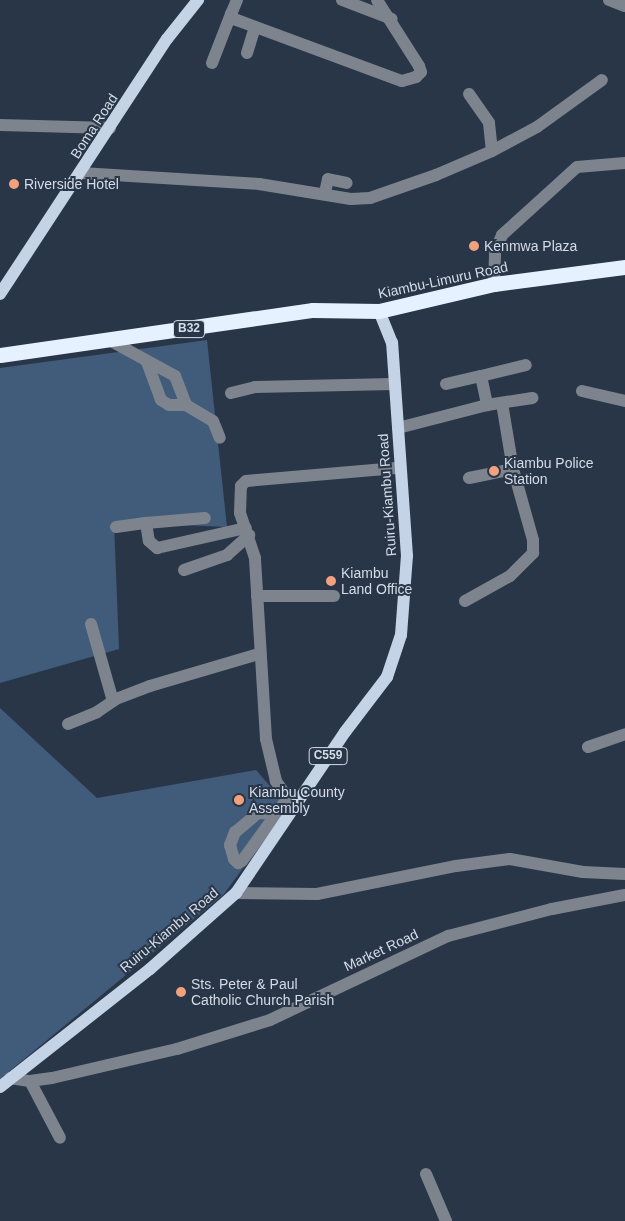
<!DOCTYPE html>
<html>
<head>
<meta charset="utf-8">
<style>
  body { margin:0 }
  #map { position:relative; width:625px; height:1221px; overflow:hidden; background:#293648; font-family:Helvetica,sans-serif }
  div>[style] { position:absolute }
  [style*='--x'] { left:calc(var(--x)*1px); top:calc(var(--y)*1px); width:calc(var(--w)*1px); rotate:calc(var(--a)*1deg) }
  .green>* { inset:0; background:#415b7b }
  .minor>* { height:12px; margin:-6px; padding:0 6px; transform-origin:6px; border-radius:6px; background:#7d848d }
  .major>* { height:12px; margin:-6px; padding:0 6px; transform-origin:6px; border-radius:6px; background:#c4d3e6 }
  .highway>* { height:15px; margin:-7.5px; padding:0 7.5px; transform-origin:7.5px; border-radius:7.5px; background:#e6f1ff }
  .dots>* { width:14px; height:14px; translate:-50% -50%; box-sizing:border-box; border:2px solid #293648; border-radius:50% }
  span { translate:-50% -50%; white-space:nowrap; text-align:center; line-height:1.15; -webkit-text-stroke:4px #293648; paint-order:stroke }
  .shield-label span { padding:1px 4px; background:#293648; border:1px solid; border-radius:4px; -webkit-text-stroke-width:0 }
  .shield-label { font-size:12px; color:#d4dce8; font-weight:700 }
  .street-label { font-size:14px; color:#d4dce8 }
  .poi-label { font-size:14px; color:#d4dce8 }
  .left { translate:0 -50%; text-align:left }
</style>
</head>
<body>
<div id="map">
  <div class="green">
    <i style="clip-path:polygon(207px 340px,227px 527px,114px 522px,119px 649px,0 683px,0 368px)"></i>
    <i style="clip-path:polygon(0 708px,97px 798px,256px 770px,288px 807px,224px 894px,0 1079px)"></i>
  </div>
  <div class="minor">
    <i style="--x:237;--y:0;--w:15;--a:113"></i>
    <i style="--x:231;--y:14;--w:6;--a:59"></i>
    <i style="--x:234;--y:19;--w:179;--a:20.3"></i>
    <i style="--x:402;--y:81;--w:15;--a:-16"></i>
    <i style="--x:416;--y:77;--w:7;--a:-45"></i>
    <i style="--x:421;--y:72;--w:6;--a:-108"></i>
    <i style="--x:419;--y:66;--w:78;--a:-122.5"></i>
    <i style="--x:342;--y:0;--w:53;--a:20.8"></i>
    <i style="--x:609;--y:0;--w:17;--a:21"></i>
    <i style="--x:247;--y:53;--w:27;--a:-73"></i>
    <i style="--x:212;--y:63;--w:53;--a:-68.8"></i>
    <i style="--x:469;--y:94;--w:35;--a:55"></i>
    <i style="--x:489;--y:123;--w:28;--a:84"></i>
    <i style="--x:0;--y:125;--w:110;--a:1.6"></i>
    <i style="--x:81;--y:173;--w:178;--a:3.5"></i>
    <i style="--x:259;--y:184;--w:93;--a:9.3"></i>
    <i style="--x:351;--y:199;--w:19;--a:-3"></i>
    <i style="--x:370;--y:198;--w:70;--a:-19.2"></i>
    <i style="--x:436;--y:175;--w:61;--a:-23.2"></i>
    <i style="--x:492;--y:151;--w:51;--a:-28.1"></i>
    <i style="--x:537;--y:127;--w:80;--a:-35.9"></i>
    <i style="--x:325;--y:193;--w:14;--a:-78"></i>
    <i style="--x:328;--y:179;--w:19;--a:12"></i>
    <i style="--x:494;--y:284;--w:33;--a:-88"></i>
    <i style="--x:495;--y:251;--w:17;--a:-66"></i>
    <i style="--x:502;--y:235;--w:101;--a:-42.2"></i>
    <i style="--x:577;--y:167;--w:48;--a:-4.8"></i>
    <i style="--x:111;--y:341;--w:73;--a:28.7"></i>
    <i style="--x:175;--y:376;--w:31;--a:69"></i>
    <i style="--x:186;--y:405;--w:31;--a:31"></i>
    <i style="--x:213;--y:421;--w:18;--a:68"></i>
    <i style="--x:147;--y:362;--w:40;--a:69.8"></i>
    <i style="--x:161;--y:400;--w:9;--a:32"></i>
    <i style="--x:169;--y:405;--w:17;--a:0"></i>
    <i style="--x:481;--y:376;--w:46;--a:-13.7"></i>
    <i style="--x:446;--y:384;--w:36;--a:-13"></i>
    <i style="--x:481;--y:376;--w:30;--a:78"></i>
    <i style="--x:582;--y:391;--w:44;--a:13.1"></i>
    <i style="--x:231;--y:393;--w:25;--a:-14"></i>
    <i style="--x:255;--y:387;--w:139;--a:-1.2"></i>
    <i style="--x:398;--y:428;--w:92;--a:-14.5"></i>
    <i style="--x:487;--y:405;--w:46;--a:-8.8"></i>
    <i style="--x:469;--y:478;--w:45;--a:-11.6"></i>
    <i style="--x:146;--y:523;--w:59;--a:-4.8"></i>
    <i style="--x:116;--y:527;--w:30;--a:-8"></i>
    <i style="--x:146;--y:523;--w:18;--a:81"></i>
    <i style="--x:149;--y:541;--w:11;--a:41"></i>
    <i style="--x:157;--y:548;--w:91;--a:-12.7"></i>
    <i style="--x:184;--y:570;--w:46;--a:-19.2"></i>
    <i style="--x:227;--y:555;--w:30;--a:-42"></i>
    <i style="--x:257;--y:596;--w:77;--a:0"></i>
    <i style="--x:465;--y:601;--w:51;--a:-29.1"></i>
    <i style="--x:510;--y:576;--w:33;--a:-45"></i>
    <i style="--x:533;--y:553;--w:13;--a:-90"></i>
    <i style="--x:533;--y:540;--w:74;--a:-105.7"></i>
    <i style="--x:513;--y:469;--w:67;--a:-99.5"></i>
    <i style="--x:91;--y:624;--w:80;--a:74.1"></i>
    <i style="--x:68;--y:724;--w:31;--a:-22"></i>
    <i style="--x:97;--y:712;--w:23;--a:-34"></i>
    <i style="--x:116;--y:699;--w:36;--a:-21"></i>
    <i style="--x:150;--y:686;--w:114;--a:-16.4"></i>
    <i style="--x:588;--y:747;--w:39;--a:-19"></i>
    <i style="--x:294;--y:807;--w:32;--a:-125"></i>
    <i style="--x:276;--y:781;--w:43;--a:-103.4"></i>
    <i style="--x:266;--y:739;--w:181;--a:-93.5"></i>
    <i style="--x:255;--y:558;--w:47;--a:-108.4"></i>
    <i style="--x:240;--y:513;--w:27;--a:-88"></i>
    <i style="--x:241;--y:486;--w:7;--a:-45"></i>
    <i style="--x:246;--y:481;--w:154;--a:-4.9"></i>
    <i style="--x:276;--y:814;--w:18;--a:-177"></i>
    <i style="--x:258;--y:813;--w:30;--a:140"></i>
    <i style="--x:235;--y:832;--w:14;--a:111"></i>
    <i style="--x:230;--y:845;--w:15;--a:74"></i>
    <i style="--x:234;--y:859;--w:6;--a:45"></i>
    <i style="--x:238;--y:863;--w:4;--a:-27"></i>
    <i style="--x:242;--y:861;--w:77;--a:-54"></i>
    <i style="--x:236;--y:893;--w:81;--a:0.7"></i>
    <i style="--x:317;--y:894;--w:142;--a:-11.4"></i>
    <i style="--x:456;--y:866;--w:54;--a:-7.4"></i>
    <i style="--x:510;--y:859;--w:74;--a:10.1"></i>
    <i style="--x:583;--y:872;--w:42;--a:2.7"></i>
    <i style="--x:10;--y:1078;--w:20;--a:9"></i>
    <i style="--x:30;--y:1081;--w:22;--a:-8"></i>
    <i style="--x:52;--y:1078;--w:128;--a:-13.1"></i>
    <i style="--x:177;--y:1049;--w:97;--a:-17.3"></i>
    <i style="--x:270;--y:1020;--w:197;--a:-25.3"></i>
    <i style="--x:448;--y:936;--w:107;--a:-14.6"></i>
    <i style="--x:552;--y:909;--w:74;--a:-10.9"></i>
    <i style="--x:30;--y:1081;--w:64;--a:62.2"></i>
    <i style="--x:426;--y:1174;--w:51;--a:66.9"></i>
  </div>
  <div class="major">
    <i style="--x:0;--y:294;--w:305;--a:-56.8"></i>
    <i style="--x:167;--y:39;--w:50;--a:-51.5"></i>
    <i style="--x:0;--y:1087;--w:191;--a:-38.2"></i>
    <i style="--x:150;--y:969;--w:115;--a:-41.5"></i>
    <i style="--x:236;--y:893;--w:194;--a:-55.9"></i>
    <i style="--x:345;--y:732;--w:69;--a:-52.6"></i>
    <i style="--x:387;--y:677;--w:44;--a:-71.6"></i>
    <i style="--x:401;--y:635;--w:79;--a:-85.7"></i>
    <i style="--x:407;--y:556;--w:214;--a:-94"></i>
    <i style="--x:392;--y:343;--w:35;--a:-112"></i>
  </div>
  <div class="highway">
    <i style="--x:0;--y:355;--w:316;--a:-8.2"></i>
    <i style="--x:313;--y:310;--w:66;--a:0.9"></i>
    <i style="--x:379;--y:311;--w:118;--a:-13.2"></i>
    <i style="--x:494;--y:284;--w:132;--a:-7.4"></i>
  </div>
  <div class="dots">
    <i style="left:14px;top:184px;background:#f1a17d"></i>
    <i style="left:474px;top:246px;background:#f1a17d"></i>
    <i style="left:494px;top:471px;background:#f1a17d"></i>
    <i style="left:331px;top:581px;background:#f1a17d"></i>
    <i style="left:239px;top:800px;background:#f1a17d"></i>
    <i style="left:181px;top:992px;background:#f1a17d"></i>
  </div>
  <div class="shield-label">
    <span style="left:189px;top:329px">B32</span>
    <span style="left:328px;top:756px">C559</span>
  </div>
  <div class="street-label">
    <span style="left:94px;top:126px;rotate:-57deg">Boma Road</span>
    <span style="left:443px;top:280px;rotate:-12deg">Kiambu-Limuru Road</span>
    <span style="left:387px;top:495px;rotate:-94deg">Ruiru-Kiambu Road</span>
    <span style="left:169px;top:930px;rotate:-40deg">Ruiru-Kiambu Road</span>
    <span style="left:381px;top:950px;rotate:-25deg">Market Road</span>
  </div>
  <div class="poi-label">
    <span class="left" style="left:24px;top:184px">Riverside Hotel</span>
    <span class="left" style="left:484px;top:246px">Kenmwa Plaza</span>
    <span class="left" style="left:504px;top:471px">Kiambu Police<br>Station</span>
    <span class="left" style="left:341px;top:581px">Kiambu<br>Land Office</span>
    <span class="left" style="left:249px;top:800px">Kiambu County<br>Assembly</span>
    <span class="left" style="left:191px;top:992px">Sts. Peter &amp; Paul<br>Catholic Church Parish</span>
  </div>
</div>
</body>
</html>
